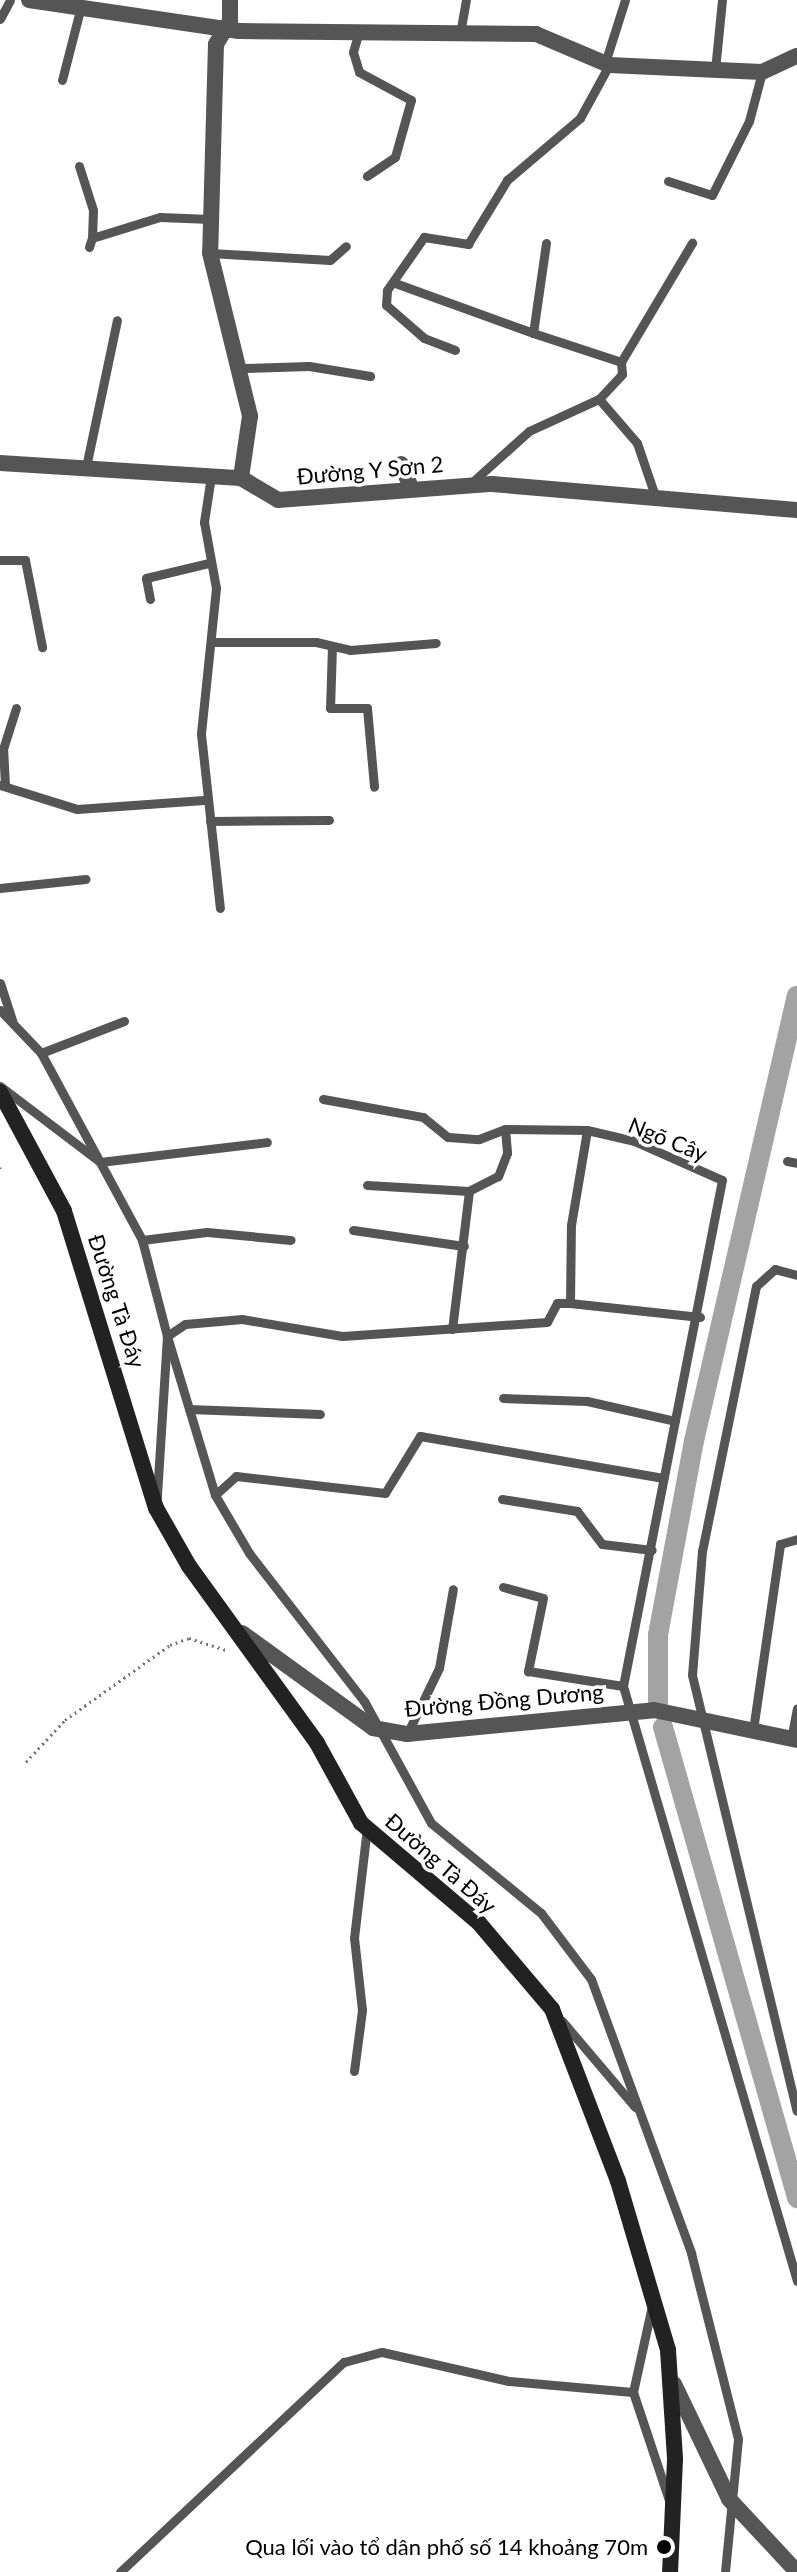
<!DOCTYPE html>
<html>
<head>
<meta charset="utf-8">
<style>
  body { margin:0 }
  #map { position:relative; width:797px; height:2572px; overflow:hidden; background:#fff; font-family:Lato,sans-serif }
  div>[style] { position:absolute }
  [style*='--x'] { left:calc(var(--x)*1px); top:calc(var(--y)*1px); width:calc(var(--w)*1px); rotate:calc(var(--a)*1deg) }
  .canal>* { height:20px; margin:-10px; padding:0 10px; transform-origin:10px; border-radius:10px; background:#a3a3a3 }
  .path>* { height:3px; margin-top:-1.5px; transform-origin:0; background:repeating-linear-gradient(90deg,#777 0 2px,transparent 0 6px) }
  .lane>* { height:9px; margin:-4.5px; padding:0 4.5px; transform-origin:4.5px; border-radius:4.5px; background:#555 }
  .street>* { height:16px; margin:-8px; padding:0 8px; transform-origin:8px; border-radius:8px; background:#555 }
  .secondary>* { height:16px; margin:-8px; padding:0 8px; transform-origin:8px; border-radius:8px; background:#222 }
  .dots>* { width:22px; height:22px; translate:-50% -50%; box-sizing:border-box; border:4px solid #fff; border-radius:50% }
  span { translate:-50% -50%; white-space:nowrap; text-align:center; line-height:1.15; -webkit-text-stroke:7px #fff; paint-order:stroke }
  .street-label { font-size:22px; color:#000 }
  .poi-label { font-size:22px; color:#000 }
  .right { translate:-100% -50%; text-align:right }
</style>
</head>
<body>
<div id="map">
  <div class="canal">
    <i style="--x:658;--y:1703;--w:68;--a:-90"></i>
    <i style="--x:658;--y:1635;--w:197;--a:-79.5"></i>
    <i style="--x:694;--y:1441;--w:457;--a:-77"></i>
    <i style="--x:663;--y:1727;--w:490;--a:74.1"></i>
  </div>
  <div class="path">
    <i style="--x:0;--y:1167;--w:3;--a:90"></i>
    <i style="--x:26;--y:1762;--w:57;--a:-47.1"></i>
    <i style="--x:65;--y:1720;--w:129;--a:-35.5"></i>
    <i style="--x:170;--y:1645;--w:20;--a:-20"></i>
    <i style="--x:189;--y:1638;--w:42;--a:18"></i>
  </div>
  <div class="lane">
    <i style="--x:0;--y:19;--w:21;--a:-62"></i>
    <i style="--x:461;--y:28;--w:28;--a:-80"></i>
    <i style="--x:359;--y:31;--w:22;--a:106"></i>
    <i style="--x:353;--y:52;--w:21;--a:73"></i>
    <i style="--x:359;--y:72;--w:59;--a:28.3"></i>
    <i style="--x:411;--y:100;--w:59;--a:105.7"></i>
    <i style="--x:395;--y:157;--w:34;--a:146"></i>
    <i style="--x:605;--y:63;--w:66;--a:-72.4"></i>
    <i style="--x:715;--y:70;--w:70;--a:-84.3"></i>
    <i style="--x:62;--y:80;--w:72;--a:-75.6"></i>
    <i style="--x:79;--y:166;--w:46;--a:72.3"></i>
    <i style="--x:93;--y:210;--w:28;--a:92"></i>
    <i style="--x:668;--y:181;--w:46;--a:17.7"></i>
    <i style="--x:712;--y:195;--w:83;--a:-63.4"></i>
    <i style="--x:749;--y:121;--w:51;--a:-75.1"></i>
    <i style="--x:546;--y:243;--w:91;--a:98.2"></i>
    <i style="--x:533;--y:333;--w:93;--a:18.2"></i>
    <i style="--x:89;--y:247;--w:9;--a:-72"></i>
    <i style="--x:92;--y:238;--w:71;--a:-17.2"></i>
    <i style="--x:160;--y:217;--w:50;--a:2.3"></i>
    <i style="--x:210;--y:253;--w:120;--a:3.3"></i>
    <i style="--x:330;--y:260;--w:21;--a:-41"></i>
    <i style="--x:395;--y:283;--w:147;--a:19.9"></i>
    <i style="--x:455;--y:350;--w:33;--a:-159"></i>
    <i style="--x:424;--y:338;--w:50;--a:-139"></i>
    <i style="--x:386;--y:305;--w:15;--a:-86"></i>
    <i style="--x:387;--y:290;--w:65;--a:-55.1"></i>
    <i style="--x:424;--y:237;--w:45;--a:9"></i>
    <i style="--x:468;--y:244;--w:75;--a:-58.6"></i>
    <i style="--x:507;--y:180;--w:96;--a:-40.3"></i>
    <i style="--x:580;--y:118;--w:60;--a:-61.3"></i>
    <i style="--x:243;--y:368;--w:66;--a:-1.7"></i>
    <i style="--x:309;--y:366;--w:62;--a:9.3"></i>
    <i style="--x:599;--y:399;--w:58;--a:49.2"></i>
    <i style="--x:637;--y:443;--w:53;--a:71.2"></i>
    <i style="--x:86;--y:467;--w:150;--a:-78.1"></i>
    <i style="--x:211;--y:476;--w:47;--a:98.7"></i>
    <i style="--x:204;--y:522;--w:67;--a:79.7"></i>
    <i style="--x:216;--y:588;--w:147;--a:95.9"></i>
    <i style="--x:201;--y:734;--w:175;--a:83.8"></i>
    <i style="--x:470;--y:484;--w:79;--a:-41.9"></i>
    <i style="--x:529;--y:431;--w:77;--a:-24.6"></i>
    <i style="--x:599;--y:399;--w:34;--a:-47"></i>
    <i style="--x:622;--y:374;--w:12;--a:-95"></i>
    <i style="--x:621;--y:362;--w:139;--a:-59.2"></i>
    <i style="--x:0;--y:560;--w:25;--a:0"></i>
    <i style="--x:25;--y:560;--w:89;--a:78.9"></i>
    <i style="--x:150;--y:599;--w:21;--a:-101"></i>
    <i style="--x:146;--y:578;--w:65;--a:-13.4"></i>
    <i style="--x:212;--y:642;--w:104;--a:0"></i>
    <i style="--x:316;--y:642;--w:35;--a:13"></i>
    <i style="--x:350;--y:650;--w:86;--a:-4.7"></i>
    <i style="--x:332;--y:646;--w:62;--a:91.8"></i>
    <i style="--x:330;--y:708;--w:37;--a:0"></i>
    <i style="--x:367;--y:708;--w:79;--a:84.9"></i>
    <i style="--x:0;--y:785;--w:81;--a:17.3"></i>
    <i style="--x:77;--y:809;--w:127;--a:-4.1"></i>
    <i style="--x:5;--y:785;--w:36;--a:-93"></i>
    <i style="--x:3;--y:749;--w:43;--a:-72.4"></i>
    <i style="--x:210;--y:821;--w:119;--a:-0.5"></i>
    <i style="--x:0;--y:888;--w:86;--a:-6"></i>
    <i style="--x:0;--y:983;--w:40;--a:72"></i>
    <i style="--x:0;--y:1010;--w:59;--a:46.4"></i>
    <i style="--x:41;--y:1053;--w:213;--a:61.6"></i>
    <i style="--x:142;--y:1240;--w:99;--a:75.4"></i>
    <i style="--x:167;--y:1336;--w:161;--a:93.6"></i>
    <i style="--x:41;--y:1053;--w:89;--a:-21.1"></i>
    <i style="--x:0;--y:1086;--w:126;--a:37.2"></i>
    <i style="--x:100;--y:1162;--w:168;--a:-6.8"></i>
    <i style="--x:323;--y:1099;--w:102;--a:10.2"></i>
    <i style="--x:423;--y:1117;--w:32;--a:39"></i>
    <i style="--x:448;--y:1137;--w:31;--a:4"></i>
    <i style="--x:479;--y:1139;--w:28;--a:-21"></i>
    <i style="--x:505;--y:1129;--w:24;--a:85"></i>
    <i style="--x:507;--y:1153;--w:25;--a:111"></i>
    <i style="--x:498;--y:1176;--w:33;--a:153"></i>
    <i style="--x:469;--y:1191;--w:139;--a:97"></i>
    <i style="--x:505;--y:1129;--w:82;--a:0.7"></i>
    <i style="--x:587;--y:1130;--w:48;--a:13.2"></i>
    <i style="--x:634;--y:1141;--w:96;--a:23.9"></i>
    <i style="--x:722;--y:1180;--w:516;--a:101.07"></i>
    <i style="--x:623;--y:1686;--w:620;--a:73.7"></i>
    <i style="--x:787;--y:1161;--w:10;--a:11"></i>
    <i style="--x:367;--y:1185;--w:102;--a:3.4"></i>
    <i style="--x:353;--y:1230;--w:112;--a:8.2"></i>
    <i style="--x:142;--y:1240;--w:65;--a:-7"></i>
    <i style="--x:207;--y:1232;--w:84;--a:5.4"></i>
    <i style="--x:797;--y:1275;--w:23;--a:-165"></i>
    <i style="--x:775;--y:1269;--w:25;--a:138"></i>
    <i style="--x:756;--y:1286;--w:270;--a:101.5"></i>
    <i style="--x:702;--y:1551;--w:124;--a:94.6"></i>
    <i style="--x:692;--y:1675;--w:448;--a:76.5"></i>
    <i style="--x:570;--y:1303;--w:78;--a:-89.3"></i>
    <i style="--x:571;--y:1225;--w:96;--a:-80.4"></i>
    <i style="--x:700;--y:1317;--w:131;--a:-173.9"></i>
    <i style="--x:570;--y:1303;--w:13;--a:180"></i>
    <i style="--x:557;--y:1303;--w:21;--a:118"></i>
    <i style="--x:547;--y:1322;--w:205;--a:176.1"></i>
    <i style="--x:342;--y:1336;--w:101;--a:-170.4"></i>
    <i style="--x:242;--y:1319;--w:57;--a:175"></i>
    <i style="--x:185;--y:1324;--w:22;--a:146"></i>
    <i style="--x:167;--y:1336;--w:166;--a:73.2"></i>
    <i style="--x:215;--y:1495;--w:67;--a:59.6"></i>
    <i style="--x:249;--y:1553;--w:187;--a:52.2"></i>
    <i style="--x:364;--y:1701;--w:139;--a:61.2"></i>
    <i style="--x:431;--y:1823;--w:142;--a:39.3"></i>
    <i style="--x:541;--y:1913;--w:83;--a:52.9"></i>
    <i style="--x:591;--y:1979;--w:292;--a:69.9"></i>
    <i style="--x:691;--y:2253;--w:192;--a:75.8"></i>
    <i style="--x:738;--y:2439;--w:134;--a:95.6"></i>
    <i style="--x:503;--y:1398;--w:84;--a:2"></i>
    <i style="--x:587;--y:1401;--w:90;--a:12.8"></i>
    <i style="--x:189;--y:1409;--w:131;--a:2.2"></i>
    <i style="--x:215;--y:1495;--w:28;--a:-42"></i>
    <i style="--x:236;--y:1476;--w:150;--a:6.5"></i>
    <i style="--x:385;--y:1493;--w:67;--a:-58.4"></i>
    <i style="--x:420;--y:1436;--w:247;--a:9.8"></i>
    <i style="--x:502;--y:1499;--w:76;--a:9.1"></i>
    <i style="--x:577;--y:1511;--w:41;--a:52.9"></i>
    <i style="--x:602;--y:1544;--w:50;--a:6.8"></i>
    <i style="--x:503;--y:1587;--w:41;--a:15.4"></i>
    <i style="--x:543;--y:1598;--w:75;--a:101.6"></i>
    <i style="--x:528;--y:1671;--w:96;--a:9"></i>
    <i style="--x:753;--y:1730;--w:188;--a:-81.7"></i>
    <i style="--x:780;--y:1544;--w:18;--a:-16"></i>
    <i style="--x:407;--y:1734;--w:73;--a:-64.1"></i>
    <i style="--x:439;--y:1668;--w:80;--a:-80"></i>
    <i style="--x:791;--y:1739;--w:31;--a:-79"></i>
    <i style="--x:562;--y:2021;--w:113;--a:49.7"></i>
    <i style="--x:354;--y:2071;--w:62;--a:-82.5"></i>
    <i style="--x:362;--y:2010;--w:72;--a:-96.3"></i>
    <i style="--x:354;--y:1938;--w:112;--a:-83.3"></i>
    <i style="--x:633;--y:2392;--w:84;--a:-77.6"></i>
    <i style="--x:120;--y:2572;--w:307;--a:-43.2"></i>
    <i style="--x:344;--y:2362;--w:39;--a:-15"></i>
    <i style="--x:382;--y:2352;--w:130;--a:12.9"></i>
    <i style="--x:509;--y:2381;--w:124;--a:5.1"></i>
    <i style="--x:633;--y:2392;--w:117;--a:71.6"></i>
  </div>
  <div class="street">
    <i style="--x:29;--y:0;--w:212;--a:8.4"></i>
    <i style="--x:239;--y:31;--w:297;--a:0.6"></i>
    <i style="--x:536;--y:34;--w:79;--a:23"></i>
    <i style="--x:609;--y:65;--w:153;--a:2.6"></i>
    <i style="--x:762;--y:72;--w:38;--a:-25"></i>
    <i style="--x:230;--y:0;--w:21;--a:90"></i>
    <i style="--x:230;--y:21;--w:27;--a:121"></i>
    <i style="--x:216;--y:44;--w:209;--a:91.6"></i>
    <i style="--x:210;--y:253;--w:168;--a:76.2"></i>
    <i style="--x:250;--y:416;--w:63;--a:98.3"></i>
    <i style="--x:0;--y:463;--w:241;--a:3.6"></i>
    <i style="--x:241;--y:478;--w:43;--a:30.7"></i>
    <i style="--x:278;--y:500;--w:215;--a:-4.3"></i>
    <i style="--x:492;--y:484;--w:306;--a:4.9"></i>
    <i style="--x:401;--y:464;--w:23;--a:67"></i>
    <i style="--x:242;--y:1633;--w:162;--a:35.9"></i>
    <i style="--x:373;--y:1728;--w:35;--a:10"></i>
    <i style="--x:407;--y:1734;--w:248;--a:-5.5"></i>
    <i style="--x:654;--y:1710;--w:146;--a:11.8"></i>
    <i style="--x:674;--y:2384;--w:127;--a:64.4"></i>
    <i style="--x:729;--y:2499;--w:100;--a:47"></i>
  </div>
  <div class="secondary">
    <i style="--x:0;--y:1092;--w:135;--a:61.7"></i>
    <i style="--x:64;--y:1211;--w:311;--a:72.8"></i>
    <i style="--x:156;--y:1508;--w:67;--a:60.4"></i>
    <i style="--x:189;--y:1566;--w:218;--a:54.1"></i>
    <i style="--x:317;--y:1743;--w:91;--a:61.2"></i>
    <i style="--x:361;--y:1823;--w:155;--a:40.3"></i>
    <i style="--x:479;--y:1923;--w:113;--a:49.7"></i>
    <i style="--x:552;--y:2009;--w:184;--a:69"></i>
    <i style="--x:618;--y:2181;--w:176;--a:73.5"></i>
    <i style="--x:668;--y:2350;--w:109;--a:86.3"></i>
    <i style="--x:675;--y:2459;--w:113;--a:92.5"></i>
  </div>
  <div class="dots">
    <i style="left:664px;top:2547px;background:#000"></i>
  </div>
  <div class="street-label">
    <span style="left:370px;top:470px;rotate:-5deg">Đường Y Sơn 2</span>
    <span style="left:668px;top:1139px;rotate:22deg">Ngõ Cây</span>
    <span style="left:117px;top:1301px;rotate:72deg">Đường Tà Đáy</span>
    <span style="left:504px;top:1700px;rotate:-5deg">Đường Đồng Dương</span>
    <span style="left:441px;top:1863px;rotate:41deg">Đường Tà Đáy</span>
  </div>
  <div class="poi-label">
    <span class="right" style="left:648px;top:2547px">Qua lối vào tổ dân phố số 14 khoảng 70m</span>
  </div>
</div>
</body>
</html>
